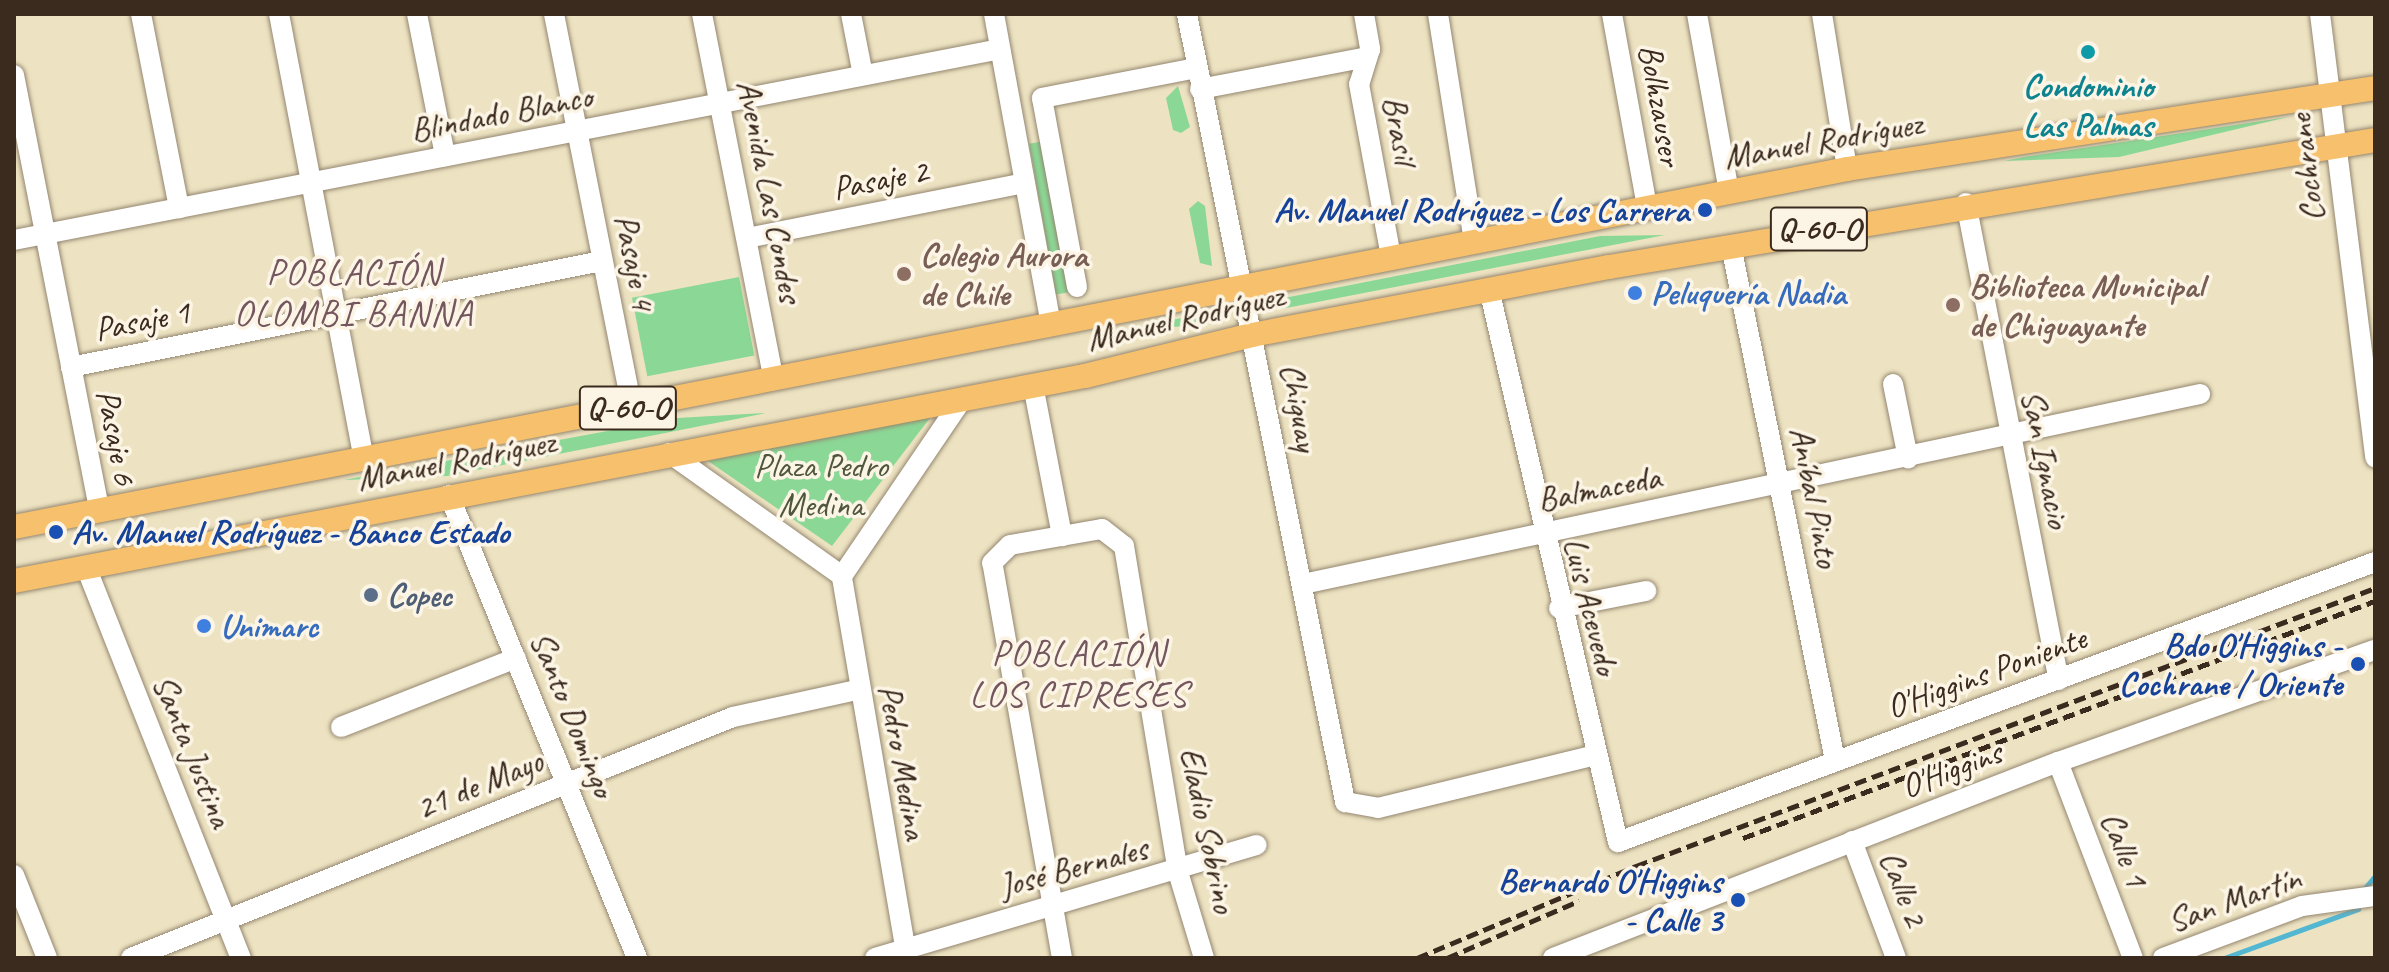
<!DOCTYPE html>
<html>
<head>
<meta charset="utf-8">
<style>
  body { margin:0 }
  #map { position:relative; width:2389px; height:972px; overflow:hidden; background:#ede3c2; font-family:Caveat,sans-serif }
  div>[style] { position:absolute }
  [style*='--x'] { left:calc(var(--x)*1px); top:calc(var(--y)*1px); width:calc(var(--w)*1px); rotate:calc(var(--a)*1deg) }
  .green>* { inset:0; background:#8bd896; transform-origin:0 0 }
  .stream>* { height:5px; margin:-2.5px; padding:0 2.5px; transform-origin:2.5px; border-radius:2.5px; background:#54b7d2 }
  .roads { filter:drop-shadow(0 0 2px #948670) drop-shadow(0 0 2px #948670) }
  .minor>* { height:20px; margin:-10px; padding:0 10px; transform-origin:10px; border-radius:10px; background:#fff }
  .major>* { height:24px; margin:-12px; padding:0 12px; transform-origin:12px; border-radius:12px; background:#f7c06c }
  .rail>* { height:5px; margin-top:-2.5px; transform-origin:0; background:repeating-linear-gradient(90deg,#3b2a1e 0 12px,transparent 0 18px) }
  .dots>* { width:22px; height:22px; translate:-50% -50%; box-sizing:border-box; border:4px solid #fcf5e5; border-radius:50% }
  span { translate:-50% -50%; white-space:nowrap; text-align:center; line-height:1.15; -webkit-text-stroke:7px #fcf5e5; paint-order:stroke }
  .shield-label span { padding:2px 6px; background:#fcf5e5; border:2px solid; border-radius:6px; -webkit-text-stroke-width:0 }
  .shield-label { font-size:32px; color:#3b2a1e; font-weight:700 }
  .culture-label { font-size:34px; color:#0d838f; font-weight:700 }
  .street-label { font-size:34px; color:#3b2a1e }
  .transit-label { font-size:34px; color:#164399; font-weight:700 }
  .right { translate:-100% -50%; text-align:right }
  .left { translate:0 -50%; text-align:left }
  .education-label { font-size:34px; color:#785e54; font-weight:700 }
  .shop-label { font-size:34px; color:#366cbe; font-weight:700 }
  .park-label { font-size:34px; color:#4f563c }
  .service-label { font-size:34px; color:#4e5e75; font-weight:700 }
  .neighbourhood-label { font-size:36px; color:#73565e; letter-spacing:2px }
  .frame { position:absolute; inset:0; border:16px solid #3b2a1e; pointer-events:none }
</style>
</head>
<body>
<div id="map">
  <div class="green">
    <i style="clip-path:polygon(1178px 86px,1190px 127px,1181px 133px,1173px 130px,1166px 98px)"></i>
    <i style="clip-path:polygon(2288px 117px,2119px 157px,2004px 161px,2024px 157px)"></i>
    <i style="left:1045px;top:141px;width:153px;height:16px;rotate:80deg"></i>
    <i style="clip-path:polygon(1198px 201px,1205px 206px,1212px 266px,1200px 263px,1189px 209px)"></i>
    <i style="clip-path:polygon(1665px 235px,1281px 309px,1279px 299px,1600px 236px)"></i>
    <i style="left:739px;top:277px;width:80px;height:109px;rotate:79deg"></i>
    <i style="clip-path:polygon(1207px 313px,1208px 324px,1127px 331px,1127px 329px)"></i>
    <i style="clip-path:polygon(766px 413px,447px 476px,344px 480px,677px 418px)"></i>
    <i style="clip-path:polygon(933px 414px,832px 546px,708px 461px)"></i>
  </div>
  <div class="stream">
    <i style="--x:2364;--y:889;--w:17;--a:-50"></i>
    <i style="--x:2224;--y:958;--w:143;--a:-20.1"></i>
  </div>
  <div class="roads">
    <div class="minor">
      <i style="--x:141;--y:14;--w:198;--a:78.9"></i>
      <i style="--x:279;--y:14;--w:452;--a:79.2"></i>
      <i style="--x:417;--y:14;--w:145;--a:78.8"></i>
      <i style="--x:554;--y:14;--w:401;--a:78.8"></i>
      <i style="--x:702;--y:14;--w:373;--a:78.9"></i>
      <i style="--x:851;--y:14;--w:62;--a:78.9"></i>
      <i style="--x:994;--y:14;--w:317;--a:79.6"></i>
      <i style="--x:1187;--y:14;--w:804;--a:78.66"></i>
      <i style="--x:1345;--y:802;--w:34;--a:10"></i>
      <i style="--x:1378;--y:808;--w:223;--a:-13.7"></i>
      <i style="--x:1364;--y:14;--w:36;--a:80"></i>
      <i style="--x:1370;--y:49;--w:37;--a:107"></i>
      <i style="--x:1359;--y:84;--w:176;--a:79.5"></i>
      <i style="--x:1438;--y:14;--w:230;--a:81"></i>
      <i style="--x:1612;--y:14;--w:196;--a:79.7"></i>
      <i style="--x:1697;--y:14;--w:180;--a:79.8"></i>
      <i style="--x:1822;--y:14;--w:157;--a:80.8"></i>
      <i style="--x:2320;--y:14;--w:447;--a:82.9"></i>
      <i style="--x:14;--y:75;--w:443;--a:78.9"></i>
      <i style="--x:1200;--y:89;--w:170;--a:-10.8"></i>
      <i style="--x:1966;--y:203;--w:486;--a:79"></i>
      <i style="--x:747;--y:238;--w:283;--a:-11.2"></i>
      <i style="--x:14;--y:240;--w:1004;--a:-10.96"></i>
      <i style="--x:1731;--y:246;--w:524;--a:78.56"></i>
      <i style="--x:1077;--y:287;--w:192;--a:-100.5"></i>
      <i style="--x:1042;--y:98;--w:157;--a:-11"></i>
      <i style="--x:1489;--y:289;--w:568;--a:76.87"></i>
      <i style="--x:1618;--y:842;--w:807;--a:-20.3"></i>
      <i style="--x:71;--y:367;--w:541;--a:-11.29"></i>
      <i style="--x:1893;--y:384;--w:76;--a:78.5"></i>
      <i style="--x:1033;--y:385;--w:154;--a:79.1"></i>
      <i style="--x:669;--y:453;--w:212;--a:35.4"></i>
      <i style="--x:449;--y:495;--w:500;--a:67.9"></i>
      <i style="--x:86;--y:567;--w:421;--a:68.4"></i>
      <i style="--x:1303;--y:584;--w:917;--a:-11.96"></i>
      <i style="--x:1559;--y:608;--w:89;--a:-11.1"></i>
      <i style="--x:341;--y:727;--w:188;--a:-21.5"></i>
      <i style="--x:2058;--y:762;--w:210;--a:69.1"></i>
      <i style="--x:1852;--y:841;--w:125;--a:69.4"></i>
      <i style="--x:14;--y:875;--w:89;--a:68.3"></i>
      <i style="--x:131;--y:958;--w:648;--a:-21.82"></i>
      <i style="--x:733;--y:717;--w:127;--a:-12.3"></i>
      <i style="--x:875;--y:958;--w:398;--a:-16.5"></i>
      <i style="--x:907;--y:958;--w:387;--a:-99.7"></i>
      <i style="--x:842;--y:576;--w:215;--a:-55.8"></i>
      <i style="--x:1062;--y:958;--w:401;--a:-100"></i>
      <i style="--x:992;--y:563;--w:25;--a:-45"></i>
      <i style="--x:1010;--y:545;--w:93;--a:-9.9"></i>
      <i style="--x:1102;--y:529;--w:28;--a:38"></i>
      <i style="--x:1124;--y:546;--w:330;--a:80.6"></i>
      <i style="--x:1178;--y:872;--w:90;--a:73.2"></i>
      <i style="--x:1553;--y:958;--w:542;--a:-21.21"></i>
      <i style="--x:2058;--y:762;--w:336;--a:-19.5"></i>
      <i style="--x:2163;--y:958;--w:148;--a:-20.5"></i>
      <i style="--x:2302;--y:906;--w:74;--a:-7.8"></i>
    </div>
    <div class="major">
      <i style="--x:14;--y:527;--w:1868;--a:-11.05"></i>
      <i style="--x:1847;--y:169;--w:534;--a:-8.72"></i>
      <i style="--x:14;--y:581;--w:1090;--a:-10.84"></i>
      <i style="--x:1085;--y:376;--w:172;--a:-13.8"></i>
      <i style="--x:1252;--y:335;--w:363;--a:-10.8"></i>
      <i style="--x:1609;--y:267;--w:776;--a:-9.41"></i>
    </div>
  </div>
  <div class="rail">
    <i style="--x:1743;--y:838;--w:675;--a:-20.56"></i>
    <i style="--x:1417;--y:958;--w:238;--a:-22.8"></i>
    <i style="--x:1636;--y:866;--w:790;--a:-20.62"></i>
    <i style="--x:1447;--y:958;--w:144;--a:-23.4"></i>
  </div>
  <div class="dots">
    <i style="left:2088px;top:52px;background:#0f9aa8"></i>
    <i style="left:1705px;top:210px;background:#1a4fb4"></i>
    <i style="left:904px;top:274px;background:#8d6e63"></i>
    <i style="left:1635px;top:293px;background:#3f7fe0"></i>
    <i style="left:1953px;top:305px;background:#8d6e63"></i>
    <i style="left:56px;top:532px;background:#1a4fb4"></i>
    <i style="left:371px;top:595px;background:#5c6f8a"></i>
    <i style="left:204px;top:626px;background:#3f7fe0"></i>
    <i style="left:2358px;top:664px;background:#1a4fb4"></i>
    <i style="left:1738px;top:900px;background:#1a4fb4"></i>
  </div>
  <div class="shield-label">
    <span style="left:1819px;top:229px">Q-60-O</span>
    <span style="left:628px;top:408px">Q-60-O</span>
  </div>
  <div class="culture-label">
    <span style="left:2088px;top:105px">Condominio<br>Las Palmas</span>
  </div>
  <div class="street-label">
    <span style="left:1661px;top:105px;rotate:80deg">Bolhzauser</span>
    <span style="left:501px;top:113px;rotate:-11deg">Blindado Blanco</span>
    <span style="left:1400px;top:130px;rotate:80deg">Brasil</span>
    <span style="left:1823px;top:140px;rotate:-10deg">Manuel Rodríguez</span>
    <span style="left:2306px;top:168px;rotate:-97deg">Cochrane</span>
    <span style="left:880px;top:179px;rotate:-11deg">Pasaje 2</span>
    <span style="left:770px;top:191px;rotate:79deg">Avenida Las Condes</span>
    <span style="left:635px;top:262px;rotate:79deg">Pasaje 4</span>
    <span style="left:1185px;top:317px;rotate:-13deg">Manuel Rodríguez</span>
    <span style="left:142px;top:320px;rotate:-11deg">Pasaje 1</span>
    <span style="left:1300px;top:407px;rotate:79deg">Chiguay</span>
    <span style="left:117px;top:437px;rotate:79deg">Pasaje 6</span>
    <span style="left:2046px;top:459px;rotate:79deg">San Ignacio</span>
    <span style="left:456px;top:460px;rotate:-11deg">Manuel Rodríguez</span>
    <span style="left:1599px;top:488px;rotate:-11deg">Balmaceda</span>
    <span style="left:1815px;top:497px;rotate:79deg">Aníbal Pinto</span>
    <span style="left:1591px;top:606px;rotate:76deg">Luis Acevedo</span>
    <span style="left:1986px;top:672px;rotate:-20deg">O'Higgins Poniente</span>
    <span style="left:573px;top:714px;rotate:68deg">Santo Domingo</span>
    <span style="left:193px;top:751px;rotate:68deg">Santa Justina</span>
    <span style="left:903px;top:762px;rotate:80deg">Pedro Medina</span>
    <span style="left:1951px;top:769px;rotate:-21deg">O'Higgins</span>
    <span style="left:479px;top:784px;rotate:-22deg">21 de Mayo</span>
    <span style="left:1208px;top:830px;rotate:78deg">Eladio Sobrino</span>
    <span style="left:2125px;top:849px;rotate:69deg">Calle 1</span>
    <span style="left:1073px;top:867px;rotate:-15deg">José Bernales</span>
    <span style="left:1904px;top:888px;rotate:69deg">Calle 2</span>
    <span style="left:2234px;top:899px;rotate:-19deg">San Martín</span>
  </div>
  <div class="transit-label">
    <span class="right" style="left:1689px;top:210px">Av. Manuel Rodríguez - Los Carrera</span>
    <span class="left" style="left:72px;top:532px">Av. Manuel Rodríguez - Banco Estado</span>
    <span class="right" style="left:2342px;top:664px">Bdo O'Higgins -<br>Cochrane / Oriente</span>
    <span class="right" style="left:1722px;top:900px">Bernardo O'Higgins<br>- Calle 3</span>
  </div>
  <div class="education-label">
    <span class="left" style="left:920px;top:274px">Colegio Aurora<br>de Chile</span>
    <span class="left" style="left:1969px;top:305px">Biblioteca Municipal<br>de Chiguayante</span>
  </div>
  <div class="shop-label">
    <span class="left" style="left:1651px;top:293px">Peluquería Nadia</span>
    <span class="left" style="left:220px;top:626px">Unimarc</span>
  </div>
  <div class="park-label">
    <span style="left:821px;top:485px">Plaza Pedro<br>Medina</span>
  </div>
  <div class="service-label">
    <span class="left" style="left:387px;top:595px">Copec</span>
  </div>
  <div class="neighbourhood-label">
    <span style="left:354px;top:293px">POBLACIÓN<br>OLOMBI BANNA</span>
    <span style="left:1079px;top:674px">POBLACIÓN<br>LOS CIPRESES</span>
  </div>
  <div class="frame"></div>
</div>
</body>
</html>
